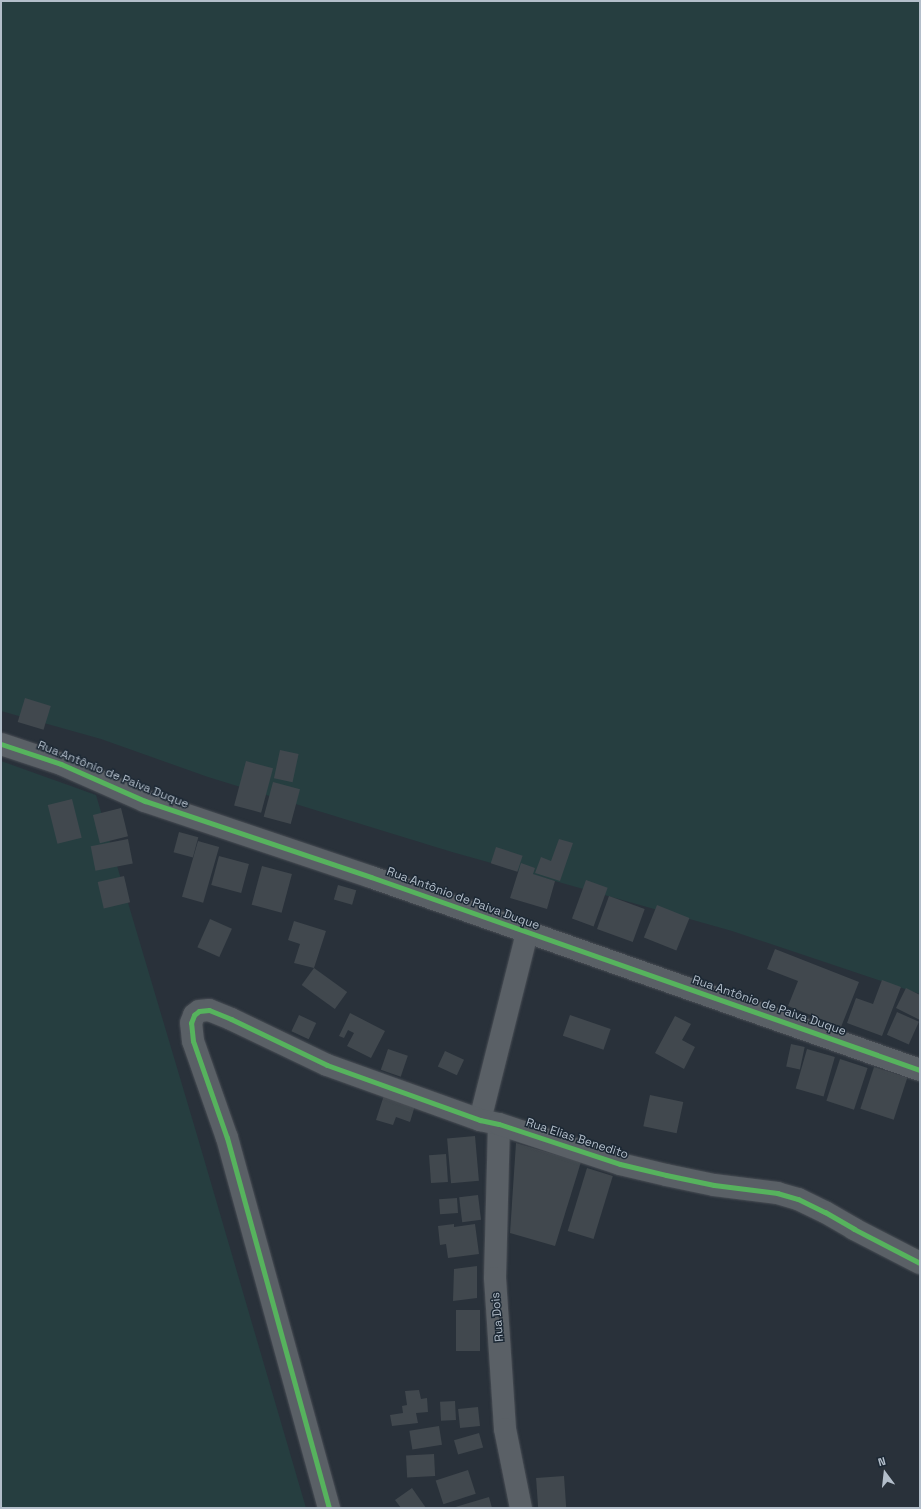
<!DOCTYPE html>
<html>
<head>
<meta charset="utf-8">
<style>
  body { margin:0 }
  #map { position:relative; width:921px; height:1509px; overflow:hidden; background:#29313a; font-family:"Space Grotesk",sans-serif }
  div>[style] { position:absolute }
  [style*='--x'] { left:calc(var(--x)*1px); top:calc(var(--y)*1px); width:calc(var(--w)*1px); rotate:calc(var(--a)*1deg) }
  .green>* { inset:0; background:#263e40 }
  .building>* { inset:0; background:#41484e; transform-origin:0 0 }
  .roads { filter:drop-shadow(0 0 1px #484d54) drop-shadow(0 0 1px #484d54) }
  .minor>* { height:22px; margin:-11px; padding:0 11px; transform-origin:11px; border-radius:11px; background:#5a6066 }
  .cycleway>* { height:5px; margin:-2.5px; padding:0 2.5px; transform-origin:2.5px; border-radius:2.5px; background:#56b35d }
  span { translate:-50% -50%; white-space:nowrap; text-align:center; line-height:1.15; -webkit-text-stroke:3px #1c2834; paint-order:stroke }
  .street-label { font-size:12px; color:#b3beca }
  .frame { position:absolute; inset:0; border:2px solid #b3beca; pointer-events:none }
  .north { position:absolute; left:865px; top:1453px; width:40px; height:40px; -webkit-text-stroke:3px #1c2834; paint-order:stroke; rotate:345deg; font-size:11px; font-weight:700; line-height:16px; text-align:center; color:#b3beca }
  .north::after { content:''; display:block; margin:auto; width:14px; height:18px; background:#b3beca; clip-path:polygon(50% 0,100% 100%,50% 72%,0 100%) }
</style>
</head>
<body>
<div id="map">
  <div class="green">
    <i style="clip-path:polygon(1px 1px,920px 1px,920px 994px,732px 931px,452px 852px,208px 777px,101px 739px,1px 711px)"></i>
    <i style="clip-path:polygon(1px 761px,96px 795px,197px 1135px,306px 1508px,1px 1508px)"></i>
  </div>
  <div class="building">
    <i style="left:25px;top:698px;width:27px;height:25px;rotate:17deg"></i>
    <i style="left:280px;top:750px;width:19px;height:29px;rotate:12deg"></i>
    <i style="left:246px;top:761px;width:28px;height:46px;rotate:15deg"></i>
    <i style="left:273px;top:782px;width:28px;height:36px;rotate:15deg"></i>
    <i style="left:72px;top:799px;width:40px;height:25px;rotate:76deg"></i>
    <i style="left:121px;top:808px;width:29px;height:29px;rotate:76deg"></i>
    <i style="left:179px;top:832px;width:20px;height:21px;rotate:15deg"></i>
    <i style="left:128px;top:839px;width:25px;height:38px;rotate:79deg"></i>
    <i style="clip-path:polygon(559px 839px,573px 843px,560px 881px,535px 873px,541px 857px,551px 861px)"></i>
    <i style="left:198px;top:841px;width:22px;height:58px;rotate:16deg"></i>
    <i style="left:496px;top:847px;width:28px;height:17px;rotate:18deg"></i>
    <i style="left:219px;top:856px;width:31px;height:30px;rotate:15deg"></i>
    <i style="clip-path:polygon(521px 863px,535px 868px,533px 874px,555px 881px,547px 909px,510px 898px)"></i>
    <i style="left:262px;top:866px;width:31px;height:40px;rotate:15deg"></i>
    <i style="left:124px;top:876px;width:27px;height:27px;rotate:77deg"></i>
    <i style="left:586px;top:880px;width:23px;height:41px;rotate:20deg"></i>
    <i style="left:338px;top:885px;width:19px;height:15px;rotate:16deg"></i>
    <i style="left:609px;top:896px;width:38px;height:35px;rotate:20deg"></i>
    <i style="left:657px;top:905px;width:35px;height:35px;rotate:22deg"></i>
    <i style="left:210px;top:919px;width:24px;height:31px;rotate:24deg"></i>
    <i style="clip-path:polygon(294px 921px,326px 931px,314px 968px,294px 963px,300px 944px,288px 940px)"></i>
    <i style="clip-path:polygon(775px 949px,859px 982px,841px 1027px,788px 1006px,798px 981px,767px 969px)"></i>
    <i style="left:314px;top:968px;width:41px;height:21px;rotate:36deg"></i>
    <i style="clip-path:polygon(882px 980px,901px 987px,882px 1036px,847px 1023px,856px 998px,873px 1004px)"></i>
    <i style="clip-path:polygon(906px 988px,920px 995px,920px 1020px,896px 1008px)"></i>
    <i style="left:897px;top:1012px;width:24px;height:25px;rotate:24deg"></i>
    <i style="clip-path:polygon(350px 1013px,385px 1031px,371px 1058px,347px 1046px,354px 1033px,348px 1030px,344px 1038px,339px 1036px)"></i>
    <i style="left:299px;top:1015px;width:19px;height:18px;rotate:25deg"></i>
    <i style="left:570px;top:1015px;width:43px;height:22px;rotate:19deg"></i>
    <i style="clip-path:polygon(675px 1016px,691px 1024px,682px 1040px,695px 1047px,684px 1069px,655px 1053px)"></i>
    <i style="left:791px;top:1044px;width:14px;height:23px;rotate:12deg"></i>
    <i style="left:388px;top:1049px;width:21px;height:22px;rotate:19deg"></i>
    <i style="left:807px;top:1049px;width:29px;height:41px;rotate:16deg"></i>
    <i style="left:445px;top:1051px;width:21px;height:17px;rotate:25deg"></i>
    <i style="left:840px;top:1059px;width:29px;height:44px;rotate:18deg"></i>
    <i style="left:874px;top:1067px;width:35px;height:44px;rotate:18deg"></i>
    <i style="clip-path:polygon(386px 1089px,417px 1099px,410px 1122px,396px 1117px,393px 1125px,376px 1120px)"></i>
    <i style="left:650px;top:1095px;width:34px;height:32px;rotate:12deg"></i>
    <i style="left:475px;top:1136px;width:45px;height:28px;rotate:85deg"></i>
    <i style="clip-path:polygon(516px 1143px,581px 1162px,555px 1246px,510px 1233px)"></i>
    <i style="left:446px;top:1154px;width:28px;height:17px;rotate:86deg"></i>
    <i style="left:587px;top:1168px;width:27px;height:66px;rotate:17deg"></i>
    <i style="left:478px;top:1195px;width:25px;height:19px;rotate:83deg"></i>
    <i style="left:457px;top:1198px;width:15px;height:18px;rotate:86deg"></i>
    <i style="clip-path:polygon(454px 1224px,454px 1227px,475px 1224px,479px 1254px,448px 1258px,446px 1244px,440px 1245px,438px 1226px)"></i>
    <i style="clip-path:polygon(477px 1266px,477px 1298px,453px 1301px,454px 1269px)"></i>
    <i style="left:480px;top:1310px;width:41px;height:24px;rotate:90deg"></i>
    <i style="clip-path:polygon(419px 1390px,421px 1399px,427px 1398px,428px 1412px,416px 1413px,418px 1423px,392px 1426px,390px 1415px,403px 1413px,402px 1406px,407px 1405px,405px 1391px)"></i>
    <i style="left:455px;top:1401px;width:19px;height:15px;rotate:87deg"></i>
    <i style="left:478px;top:1407px;width:19px;height:20px;rotate:84deg"></i>
    <i style="left:439px;top:1426px;width:19px;height:30px;rotate:81deg"></i>
    <i style="left:479px;top:1433px;width:15px;height:26px;rotate:74deg"></i>
    <i style="left:434px;top:1454px;width:22px;height:28px;rotate:87deg"></i>
    <i style="left:468px;top:1470px;width:25px;height:34px;rotate:72deg"></i>
    <i style="left:564px;top:1476px;width:32px;height:28px;rotate:86deg"></i>
    <i style="clip-path:polygon(412px 1488px,426px 1508px,401px 1508px,395px 1500px)"></i>
    <i style="clip-path:polygon(489px 1497px,492px 1508px,452px 1508px)"></i>
  </div>
  <div class="roads">
    <div class="minor">
      <i style="--x:1;--y:744;--w:63;--a:18.4"></i>
      <i style="--x:61;--y:764;--w:92;--a:23.8"></i>
      <i style="--x:145;--y:801;--w:238;--a:18.6"></i>
      <i style="--x:371;--y:877;--w:582;--a:19.37"></i>
      <i style="--x:480;--y:1120;--w:193;--a:-75.9"></i>
      <i style="--x:499;--y:1124;--w:154;--a:91.5"></i>
      <i style="--x:495;--y:1278;--w:151;--a:86.2"></i>
      <i style="--x:505;--y:1429;--w:81;--a:78.6"></i>
      <i style="--x:329;--y:1508;--w:384;--a:-105.4"></i>
      <i style="--x:227;--y:1138;--w:103;--a:-109.3"></i>
      <i style="--x:193;--y:1041;--w:18;--a:-96"></i>
      <i style="--x:191;--y:1023;--w:9;--a:-69"></i>
      <i style="--x:194;--y:1015;--w:6;--a:-39"></i>
      <i style="--x:199;--y:1011;--w:10;--a:-6"></i>
      <i style="--x:209;--y:1010;--w:24;--a:22"></i>
      <i style="--x:231;--y:1019;--w:106;--a:25.6"></i>
      <i style="--x:327;--y:1065;--w:163;--a:19.8"></i>
      <i style="--x:480;--y:1120;--w:19;--a:12"></i>
      <i style="--x:499;--y:1124;--w:127;--a:18.3"></i>
      <i style="--x:620;--y:1164;--w:47;--a:13.4"></i>
      <i style="--x:666;--y:1175;--w:49;--a:11.8"></i>
      <i style="--x:714;--y:1185;--w:64;--a:7.2"></i>
      <i style="--x:777;--y:1193;--w:22;--a:16"></i>
      <i style="--x:798;--y:1199;--w:30;--a:26"></i>
      <i style="--x:825;--y:1212;--w:34;--a:30"></i>
      <i style="--x:854;--y:1229;--w:74;--a:27.3"></i>
    </div>
  </div>
  <div class="cycleway">
    <i style="--x:1;--y:744;--w:63;--a:18.4"></i>
    <i style="--x:61;--y:764;--w:92;--a:23.8"></i>
    <i style="--x:145;--y:801;--w:238;--a:18.6"></i>
    <i style="--x:371;--y:877;--w:582;--a:19.37"></i>
    <i style="--x:329;--y:1508;--w:384;--a:-105.4"></i>
    <i style="--x:227;--y:1138;--w:103;--a:-109.3"></i>
    <i style="--x:193;--y:1041;--w:18;--a:-96"></i>
    <i style="--x:191;--y:1023;--w:9;--a:-69"></i>
    <i style="--x:194;--y:1015;--w:6;--a:-39"></i>
    <i style="--x:199;--y:1011;--w:10;--a:-6"></i>
    <i style="--x:209;--y:1010;--w:24;--a:22"></i>
    <i style="--x:231;--y:1019;--w:106;--a:25.6"></i>
    <i style="--x:327;--y:1065;--w:163;--a:19.8"></i>
    <i style="--x:480;--y:1120;--w:19;--a:12"></i>
    <i style="--x:499;--y:1124;--w:127;--a:18.3"></i>
    <i style="--x:620;--y:1164;--w:47;--a:13.4"></i>
    <i style="--x:666;--y:1175;--w:49;--a:11.8"></i>
    <i style="--x:714;--y:1185;--w:64;--a:7.2"></i>
    <i style="--x:777;--y:1193;--w:22;--a:16"></i>
    <i style="--x:798;--y:1199;--w:30;--a:26"></i>
    <i style="--x:825;--y:1212;--w:34;--a:30"></i>
    <i style="--x:854;--y:1229;--w:74;--a:27.3"></i>
  </div>
  <div class="street-label">
    <span style="left:113px;top:775px;rotate:22deg">Rua Antônio de Paiva Duque</span>
    <span style="left:463px;top:899px;rotate:20deg">Rua Antônio de Paiva Duque</span>
    <span style="left:769px;top:1006px;rotate:19deg">Rua Antônio de Paiva Duque</span>
    <span style="left:577px;top:1139px;rotate:18deg">Rua Elias Benedito</span>
    <span style="left:498px;top:1317px;rotate:-95deg">Rua Dois</span>
  </div>
  <div class="frame"></div>
  <div class="north">N</div>
</div>
</body>
</html>
